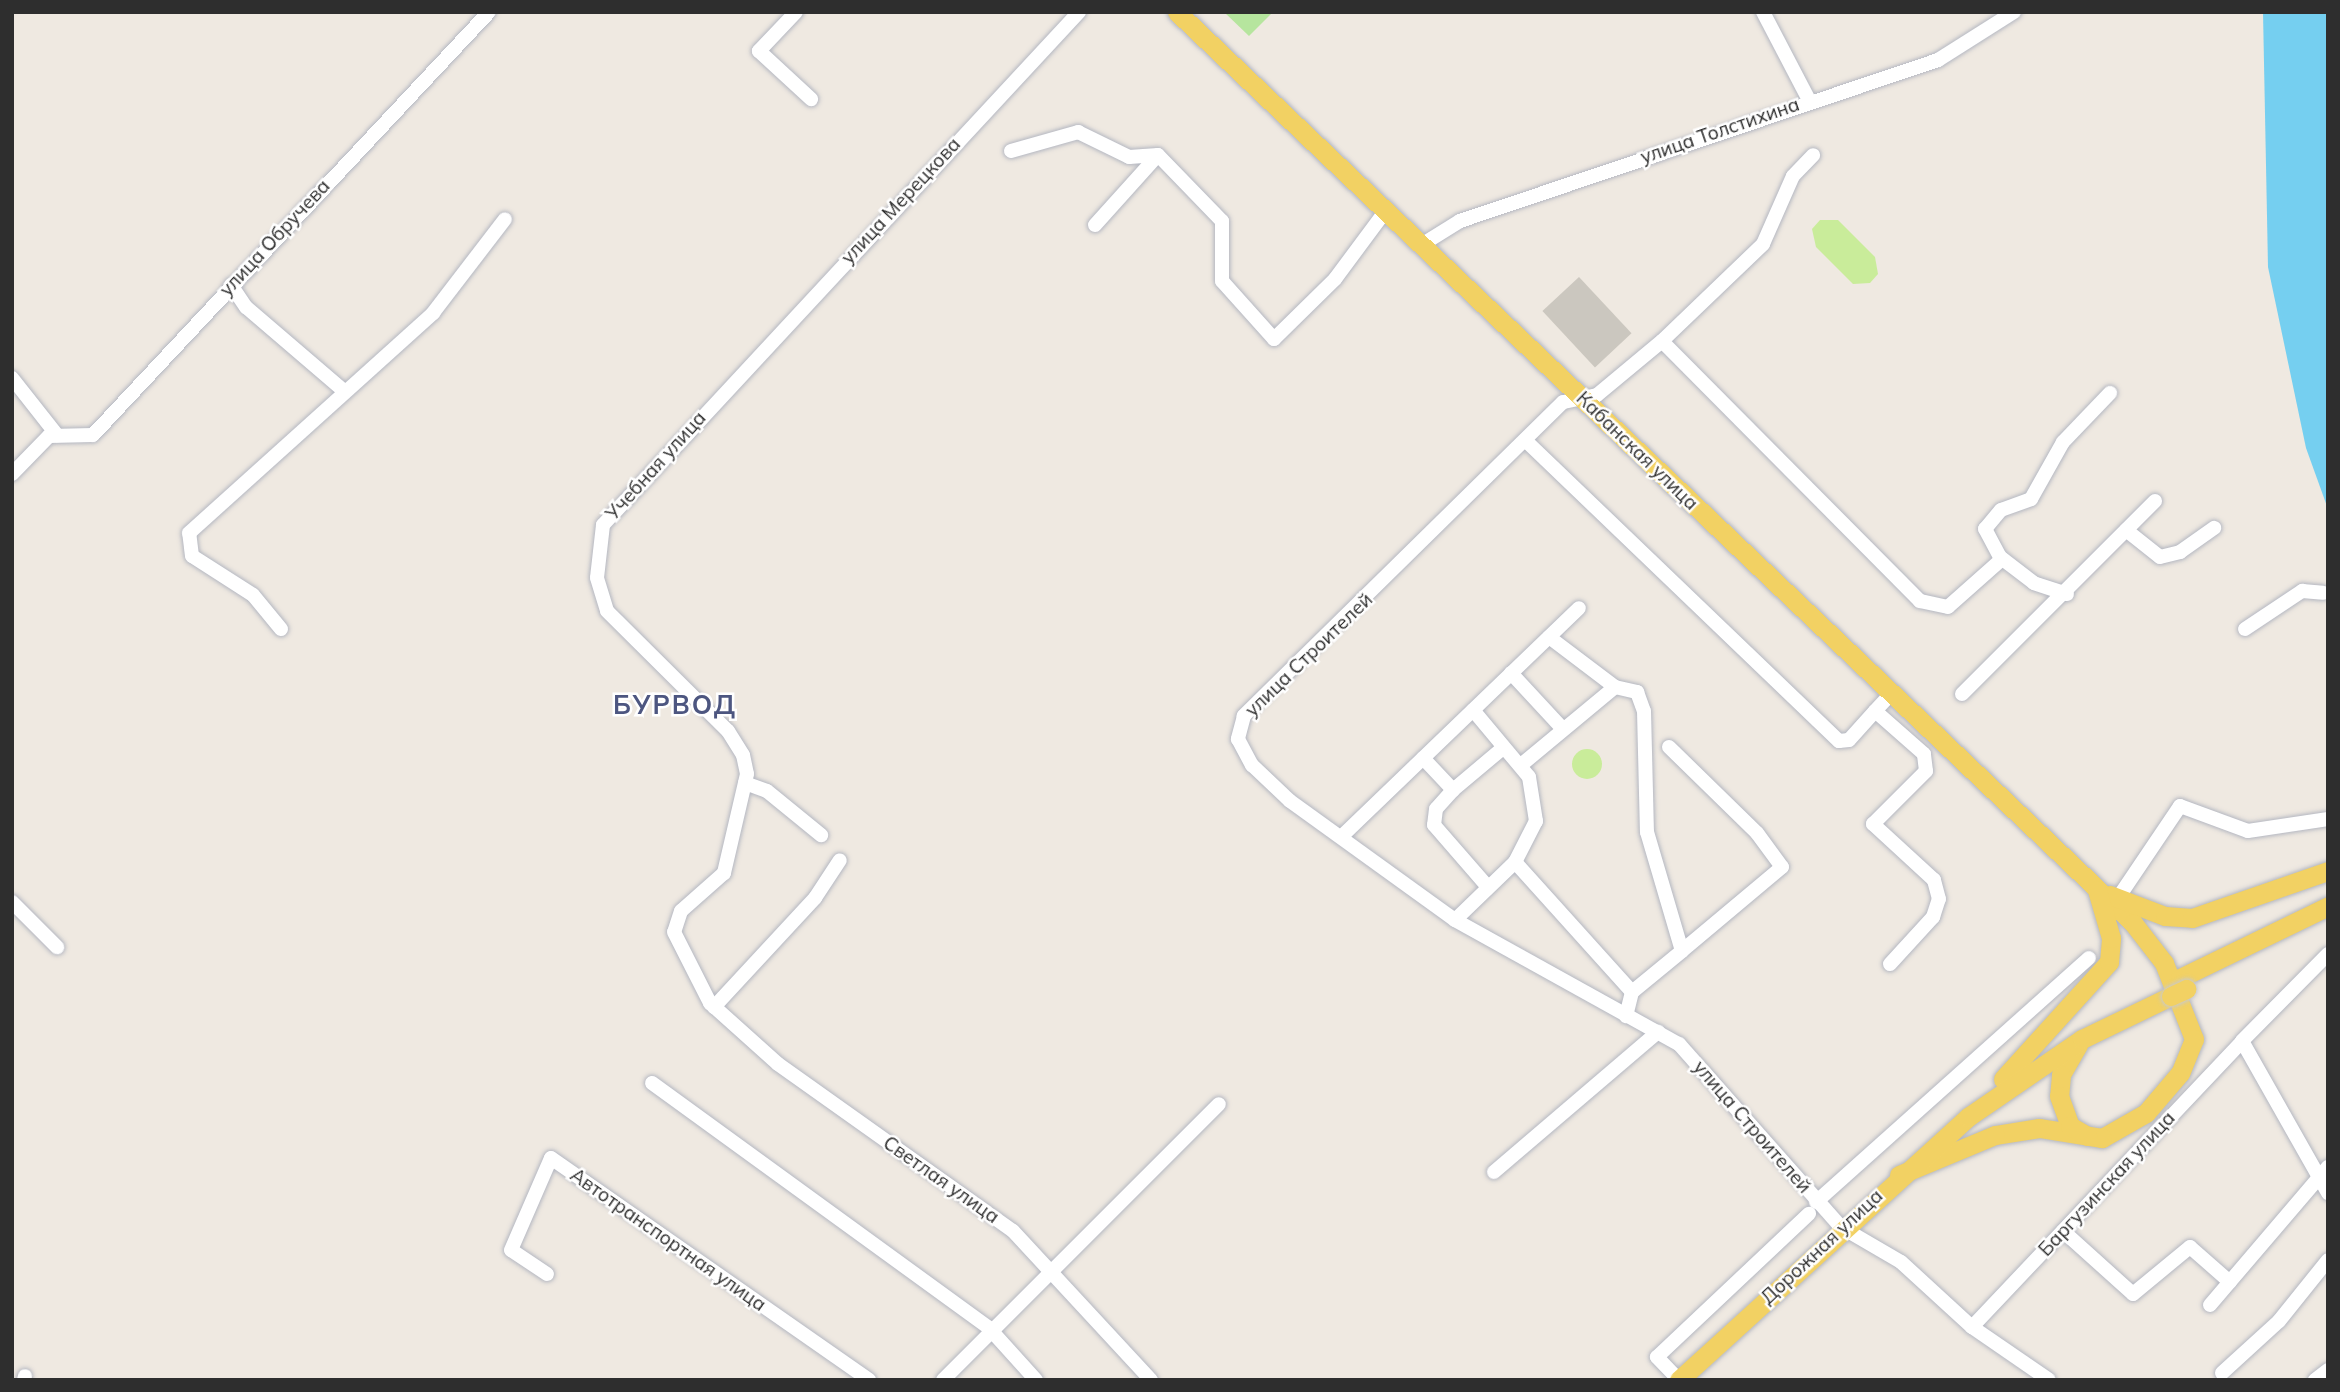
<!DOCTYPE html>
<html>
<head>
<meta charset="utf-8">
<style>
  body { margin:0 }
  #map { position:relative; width:2340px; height:1392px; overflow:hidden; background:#efe9e1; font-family:Mulish,sans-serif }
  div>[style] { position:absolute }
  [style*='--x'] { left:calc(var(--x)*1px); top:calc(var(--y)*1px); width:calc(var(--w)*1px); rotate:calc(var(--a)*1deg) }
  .green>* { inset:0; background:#b6e59e }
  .pitch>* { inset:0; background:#c9ec9a }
  .round { border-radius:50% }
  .water>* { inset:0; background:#75cff0 }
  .building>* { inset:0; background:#cbc7bf; transform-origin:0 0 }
  .roads { filter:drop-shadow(0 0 2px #b4b7c1) drop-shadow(0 0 2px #b4b7c1) }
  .minor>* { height:14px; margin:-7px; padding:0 7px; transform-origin:7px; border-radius:7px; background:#fff }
  .major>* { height:19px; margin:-9.5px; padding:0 9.5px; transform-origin:9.5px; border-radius:9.5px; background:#f2d163 }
  .bridges { filter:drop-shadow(0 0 2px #c9c9c9) drop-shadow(0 0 2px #c9c9c9) }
  .major-bridge>* { height:19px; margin:-9.5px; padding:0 9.5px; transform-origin:9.5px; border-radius:9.5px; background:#f2d163 }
  span { translate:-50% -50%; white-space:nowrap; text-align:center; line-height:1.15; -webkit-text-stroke:5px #fff; paint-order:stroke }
  .street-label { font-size:19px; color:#2e2e2e }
  .district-label { font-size:26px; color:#4d5680; font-weight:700; letter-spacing:2px }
  .frame { position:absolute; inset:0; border:14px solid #2e2e2e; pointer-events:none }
</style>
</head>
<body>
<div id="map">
  <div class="green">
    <i style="clip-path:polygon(1224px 12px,1273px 12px,1249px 36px)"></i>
  </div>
  <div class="pitch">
    <i style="clip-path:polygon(1820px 220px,1838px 220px,1875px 257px,1878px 274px,1870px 283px,1853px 284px,1816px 247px,1812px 229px)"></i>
    <i class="round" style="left:1572px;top:749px;width:30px;height:30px"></i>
  </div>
  <div class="water">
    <i style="clip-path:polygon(2263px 12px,2328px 12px,2328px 509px,2306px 448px,2268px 267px)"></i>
  </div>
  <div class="building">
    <i style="left:1579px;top:277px;width:77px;height:50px;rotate:47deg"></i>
  </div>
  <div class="roads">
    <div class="minor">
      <i style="--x:796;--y:12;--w:54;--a:133.5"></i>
      <i style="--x:759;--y:51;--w:71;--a:42.7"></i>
      <i style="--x:1079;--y:12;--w:700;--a:132.86"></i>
      <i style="--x:603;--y:525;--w:53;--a:96.5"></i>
      <i style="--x:597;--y:578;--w:34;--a:73"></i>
      <i style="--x:607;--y:611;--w:170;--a:44.8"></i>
      <i style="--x:728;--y:731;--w:28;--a:58"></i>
      <i style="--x:743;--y:755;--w:19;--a:78"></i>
      <i style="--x:747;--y:774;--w:102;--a:103.1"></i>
      <i style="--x:724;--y:873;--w:57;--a:138.5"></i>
      <i style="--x:681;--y:911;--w:22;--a:108"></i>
      <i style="--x:674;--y:932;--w:80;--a:63.1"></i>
      <i style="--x:710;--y:1003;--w:91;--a:41.9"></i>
      <i style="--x:778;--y:1064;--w:288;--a:35.4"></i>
      <i style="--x:1013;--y:1231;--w:203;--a:47.2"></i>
      <i style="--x:1763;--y:12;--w:99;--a:62.4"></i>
      <i style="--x:1011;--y:151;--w:70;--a:-15.8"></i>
      <i style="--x:1078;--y:132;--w:57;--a:26.1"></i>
      <i style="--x:1129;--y:157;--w:29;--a:-4"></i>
      <i style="--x:1158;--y:155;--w:92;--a:45.9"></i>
      <i style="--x:1222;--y:221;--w:60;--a:90"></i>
      <i style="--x:1222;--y:281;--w:78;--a:48.1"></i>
      <i style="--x:1274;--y:339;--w:86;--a:-44.5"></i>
      <i style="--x:1335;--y:279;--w:87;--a:-53.4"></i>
      <i style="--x:1095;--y:225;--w:94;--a:-48"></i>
      <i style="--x:1423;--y:244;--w:44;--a:-31.9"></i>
      <i style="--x:1460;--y:221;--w:504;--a:-18.61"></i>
      <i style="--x:1938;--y:60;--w:90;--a:-32.3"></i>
      <i style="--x:231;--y:285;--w:27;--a:56"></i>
      <i style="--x:246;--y:307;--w:128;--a:40.6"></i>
      <i style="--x:1662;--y:341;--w:140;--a:-43.8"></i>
      <i style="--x:1763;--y:244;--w:74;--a:-66.2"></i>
      <i style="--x:1793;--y:176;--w:29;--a:-46"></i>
      <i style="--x:12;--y:378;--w:73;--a:51.7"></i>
      <i style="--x:1525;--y:440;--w:435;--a:43.8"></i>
      <i style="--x:1839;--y:741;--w:10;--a:-6"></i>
      <i style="--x:1849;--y:740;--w:39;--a:-48"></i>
      <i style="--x:12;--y:474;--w:53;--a:-45.8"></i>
      <i style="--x:49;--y:436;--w:44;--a:-1.3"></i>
      <i style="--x:93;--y:435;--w:579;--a:-46.89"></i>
      <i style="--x:2126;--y:530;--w:43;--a:38.5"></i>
      <i style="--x:2160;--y:557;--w:21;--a:-14"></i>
      <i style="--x:2180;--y:552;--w:42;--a:-35.2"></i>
      <i style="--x:2002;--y:559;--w:72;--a:138.4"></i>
      <i style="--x:1948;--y:607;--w:29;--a:-168"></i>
      <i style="--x:1920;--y:601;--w:366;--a:-134.8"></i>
      <i style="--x:1662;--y:341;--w:85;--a:140.3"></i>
      <i style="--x:1597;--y:395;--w:35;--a:168"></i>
      <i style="--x:1563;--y:402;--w:448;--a:135.5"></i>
      <i style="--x:1244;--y:716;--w:24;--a:105"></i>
      <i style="--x:1238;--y:739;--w:30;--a:62"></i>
      <i style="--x:1252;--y:765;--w:52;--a:43.5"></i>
      <i style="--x:1290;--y:801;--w:203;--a:35.8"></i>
      <i style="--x:1455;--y:920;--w:256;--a:29"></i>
      <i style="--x:1679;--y:1044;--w:244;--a:48.5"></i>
      <i style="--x:1841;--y:1227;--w:69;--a:30.3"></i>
      <i style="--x:1901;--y:1262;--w:96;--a:42.5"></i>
      <i style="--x:1972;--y:1327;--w:93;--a:34.5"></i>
      <i style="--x:2067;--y:594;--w:35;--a:-162"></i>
      <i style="--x:2034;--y:583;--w:43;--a:-142.6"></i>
      <i style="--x:2000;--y:557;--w:32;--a:-118"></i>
      <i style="--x:1985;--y:529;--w:25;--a:-50"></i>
      <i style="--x:2001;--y:510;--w:32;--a:-20"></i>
      <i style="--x:2031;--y:499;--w:65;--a:-60.7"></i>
      <i style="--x:2063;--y:442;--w:68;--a:-46.2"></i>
      <i style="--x:281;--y:629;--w:44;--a:-129.5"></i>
      <i style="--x:253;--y:595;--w:72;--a:-147.4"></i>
      <i style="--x:192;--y:556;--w:23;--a:-97"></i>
      <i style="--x:189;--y:533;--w:329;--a:-42"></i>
      <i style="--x:433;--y:313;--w:118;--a:-52.5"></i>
      <i style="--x:2245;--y:629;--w:69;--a:-33.7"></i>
      <i style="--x:2302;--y:591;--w:21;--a:5"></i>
      <i style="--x:1549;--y:637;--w:83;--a:37.1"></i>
      <i style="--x:1615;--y:687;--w:23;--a:13"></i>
      <i style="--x:1637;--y:692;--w:20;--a:70"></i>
      <i style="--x:1644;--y:711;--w:121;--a:88.6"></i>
      <i style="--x:1647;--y:832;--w:124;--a:73.6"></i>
      <i style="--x:1682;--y:951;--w:65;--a:140.6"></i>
      <i style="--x:1511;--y:673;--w:75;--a:47.2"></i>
      <i style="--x:1962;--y:694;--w:273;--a:-45"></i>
      <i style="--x:1473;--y:710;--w:87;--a:50.1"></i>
      <i style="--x:1529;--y:777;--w:45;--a:81"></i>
      <i style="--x:1536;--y:821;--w:46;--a:117.1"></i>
      <i style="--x:1515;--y:862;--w:175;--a:48"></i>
      <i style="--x:1632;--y:992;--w:25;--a:104"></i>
      <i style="--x:1669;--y:747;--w:123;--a:44.3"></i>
      <i style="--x:1757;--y:833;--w:42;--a:53.7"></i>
      <i style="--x:1782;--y:867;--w:131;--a:140"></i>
      <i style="--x:1423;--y:758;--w:44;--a:46.8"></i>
      <i style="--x:1453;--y:790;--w:65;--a:-40"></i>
      <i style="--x:1521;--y:765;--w:122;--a:-39.7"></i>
      <i style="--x:745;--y:783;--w:23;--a:20"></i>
      <i style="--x:767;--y:791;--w:70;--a:39.2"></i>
      <i style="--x:1453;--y:790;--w:25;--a:132"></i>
      <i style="--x:1436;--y:809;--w:16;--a:97"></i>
      <i style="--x:1434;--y:825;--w:81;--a:49"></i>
      <i style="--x:1341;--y:837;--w:330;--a:-43.9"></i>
      <i style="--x:2118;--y:898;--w:111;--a:-56"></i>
      <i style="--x:2180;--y:806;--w:72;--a:20.2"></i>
      <i style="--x:2248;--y:831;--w:81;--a:-8.5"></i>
      <i style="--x:12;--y:902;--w:64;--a:45"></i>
      <i style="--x:1455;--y:920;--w:83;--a:-44"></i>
      <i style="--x:2328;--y:954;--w:122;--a:134.7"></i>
      <i style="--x:2242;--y:1041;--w:175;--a:60.5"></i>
      <i style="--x:1890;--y:964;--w:64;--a:-47.5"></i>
      <i style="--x:1933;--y:917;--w:19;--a:-72"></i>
      <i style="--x:1939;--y:899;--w:20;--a:-105"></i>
      <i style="--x:1934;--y:880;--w:83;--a:-137.4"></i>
      <i style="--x:1873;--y:824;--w:75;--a:-45"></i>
      <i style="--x:1926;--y:771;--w:17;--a:-97"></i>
      <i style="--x:1924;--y:754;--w:65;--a:-138.7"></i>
      <i style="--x:1875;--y:711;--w:25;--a:-47"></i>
      <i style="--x:714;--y:1007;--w:149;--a:-47.2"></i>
      <i style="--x:815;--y:898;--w:45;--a:-56.7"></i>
      <i style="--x:652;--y:1083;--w:417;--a:36"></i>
      <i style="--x:989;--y:1328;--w:70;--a:47.9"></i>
      <i style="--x:1494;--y:1172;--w:216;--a:-40.5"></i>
      <i style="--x:1816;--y:1202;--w:366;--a:-41.8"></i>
      <i style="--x:2063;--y:1231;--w:94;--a:42"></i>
      <i style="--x:2133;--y:1294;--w:74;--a:-39.5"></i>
      <i style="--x:2190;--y:1247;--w:53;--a:41.2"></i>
      <i style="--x:547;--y:1274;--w:43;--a:-146.3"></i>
      <i style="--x:511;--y:1250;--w:100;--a:-66.5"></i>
      <i style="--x:551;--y:1158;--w:388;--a:34.9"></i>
      <i style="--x:2210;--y:1305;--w:182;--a:-49.5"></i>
      <i style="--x:1972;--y:1327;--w:393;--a:-46.6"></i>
      <i style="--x:2222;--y:1373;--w:77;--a:-42.4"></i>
      <i style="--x:2279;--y:1321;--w:78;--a:-51.2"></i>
      <i style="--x:24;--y:1380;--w:4;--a:-76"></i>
      <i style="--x:943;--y:1380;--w:390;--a:-45"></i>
      <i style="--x:1679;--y:1380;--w:32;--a:-134"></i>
      <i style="--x:1657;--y:1357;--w:209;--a:-43.3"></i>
      <i style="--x:2315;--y:1380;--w:16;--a:-38"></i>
    </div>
    <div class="major">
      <i style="--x:1177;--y:12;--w:1321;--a:43.62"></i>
      <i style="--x:2133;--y:923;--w:51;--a:52.2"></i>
      <i style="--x:2164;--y:963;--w:82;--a:68.5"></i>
      <i style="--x:2194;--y:1039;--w:37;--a:112"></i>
      <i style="--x:2180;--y:1073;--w:52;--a:130.4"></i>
      <i style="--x:2146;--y:1113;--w:51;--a:150.4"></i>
      <i style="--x:2102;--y:1138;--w:64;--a:-171"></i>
      <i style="--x:2039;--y:1128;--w:45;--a:171"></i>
      <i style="--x:1995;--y:1135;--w:104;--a:157.4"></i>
      <i style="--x:2110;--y:895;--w:59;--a:20.9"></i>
      <i style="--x:2165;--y:916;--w:27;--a:4"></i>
      <i style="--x:2192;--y:918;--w:144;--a:-19.1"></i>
      <i style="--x:2180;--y:978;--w:165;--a:-25.9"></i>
      <i style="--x:2078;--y:1045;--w:34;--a:120"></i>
      <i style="--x:2061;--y:1075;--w:21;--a:95"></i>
      <i style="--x:2059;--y:1096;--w:32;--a:70"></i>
      <i style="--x:2070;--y:1126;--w:20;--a:30"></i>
      <i style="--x:2003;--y:1079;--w:158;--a:-47.8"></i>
      <i style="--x:2109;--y:962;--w:24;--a:-85"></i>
      <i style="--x:2111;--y:938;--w:50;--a:-106.3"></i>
      <i style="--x:1679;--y:1380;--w:391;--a:-42.3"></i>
      <i style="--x:1968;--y:1117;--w:138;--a:-34.4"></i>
      <i style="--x:2082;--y:1039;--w:99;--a:-25.8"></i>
    </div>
  </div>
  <div class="bridges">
    <div class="major-bridge">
      <i style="--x:2171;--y:996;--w:17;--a:-25"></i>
    </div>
  </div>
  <div class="street-label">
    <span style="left:1720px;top:131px;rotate:-19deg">улица Толстихина</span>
    <span style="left:901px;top:201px;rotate:-47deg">улица Мерецкова</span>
    <span style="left:275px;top:238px;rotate:-47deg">улица Обручева</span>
    <span style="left:1637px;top:451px;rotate:44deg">Кабанская улица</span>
    <span style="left:656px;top:466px;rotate:-48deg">Учебная улица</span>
    <span style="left:1309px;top:655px;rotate:-44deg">улица Строителей</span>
    <span style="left:1752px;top:1127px;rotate:49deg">улица Строителей</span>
    <span style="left:941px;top:1180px;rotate:35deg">Светлая улица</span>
    <span style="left:2107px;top:1184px;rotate:-47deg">Баргузинская улица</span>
    <span style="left:668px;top:1240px;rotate:35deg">Автотранспортная улица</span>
    <span style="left:1822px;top:1247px;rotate:-43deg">Дорожная улица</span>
  </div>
  <div class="district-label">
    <span style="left:675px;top:705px">БУРВОД</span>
  </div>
  <div class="frame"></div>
</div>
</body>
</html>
